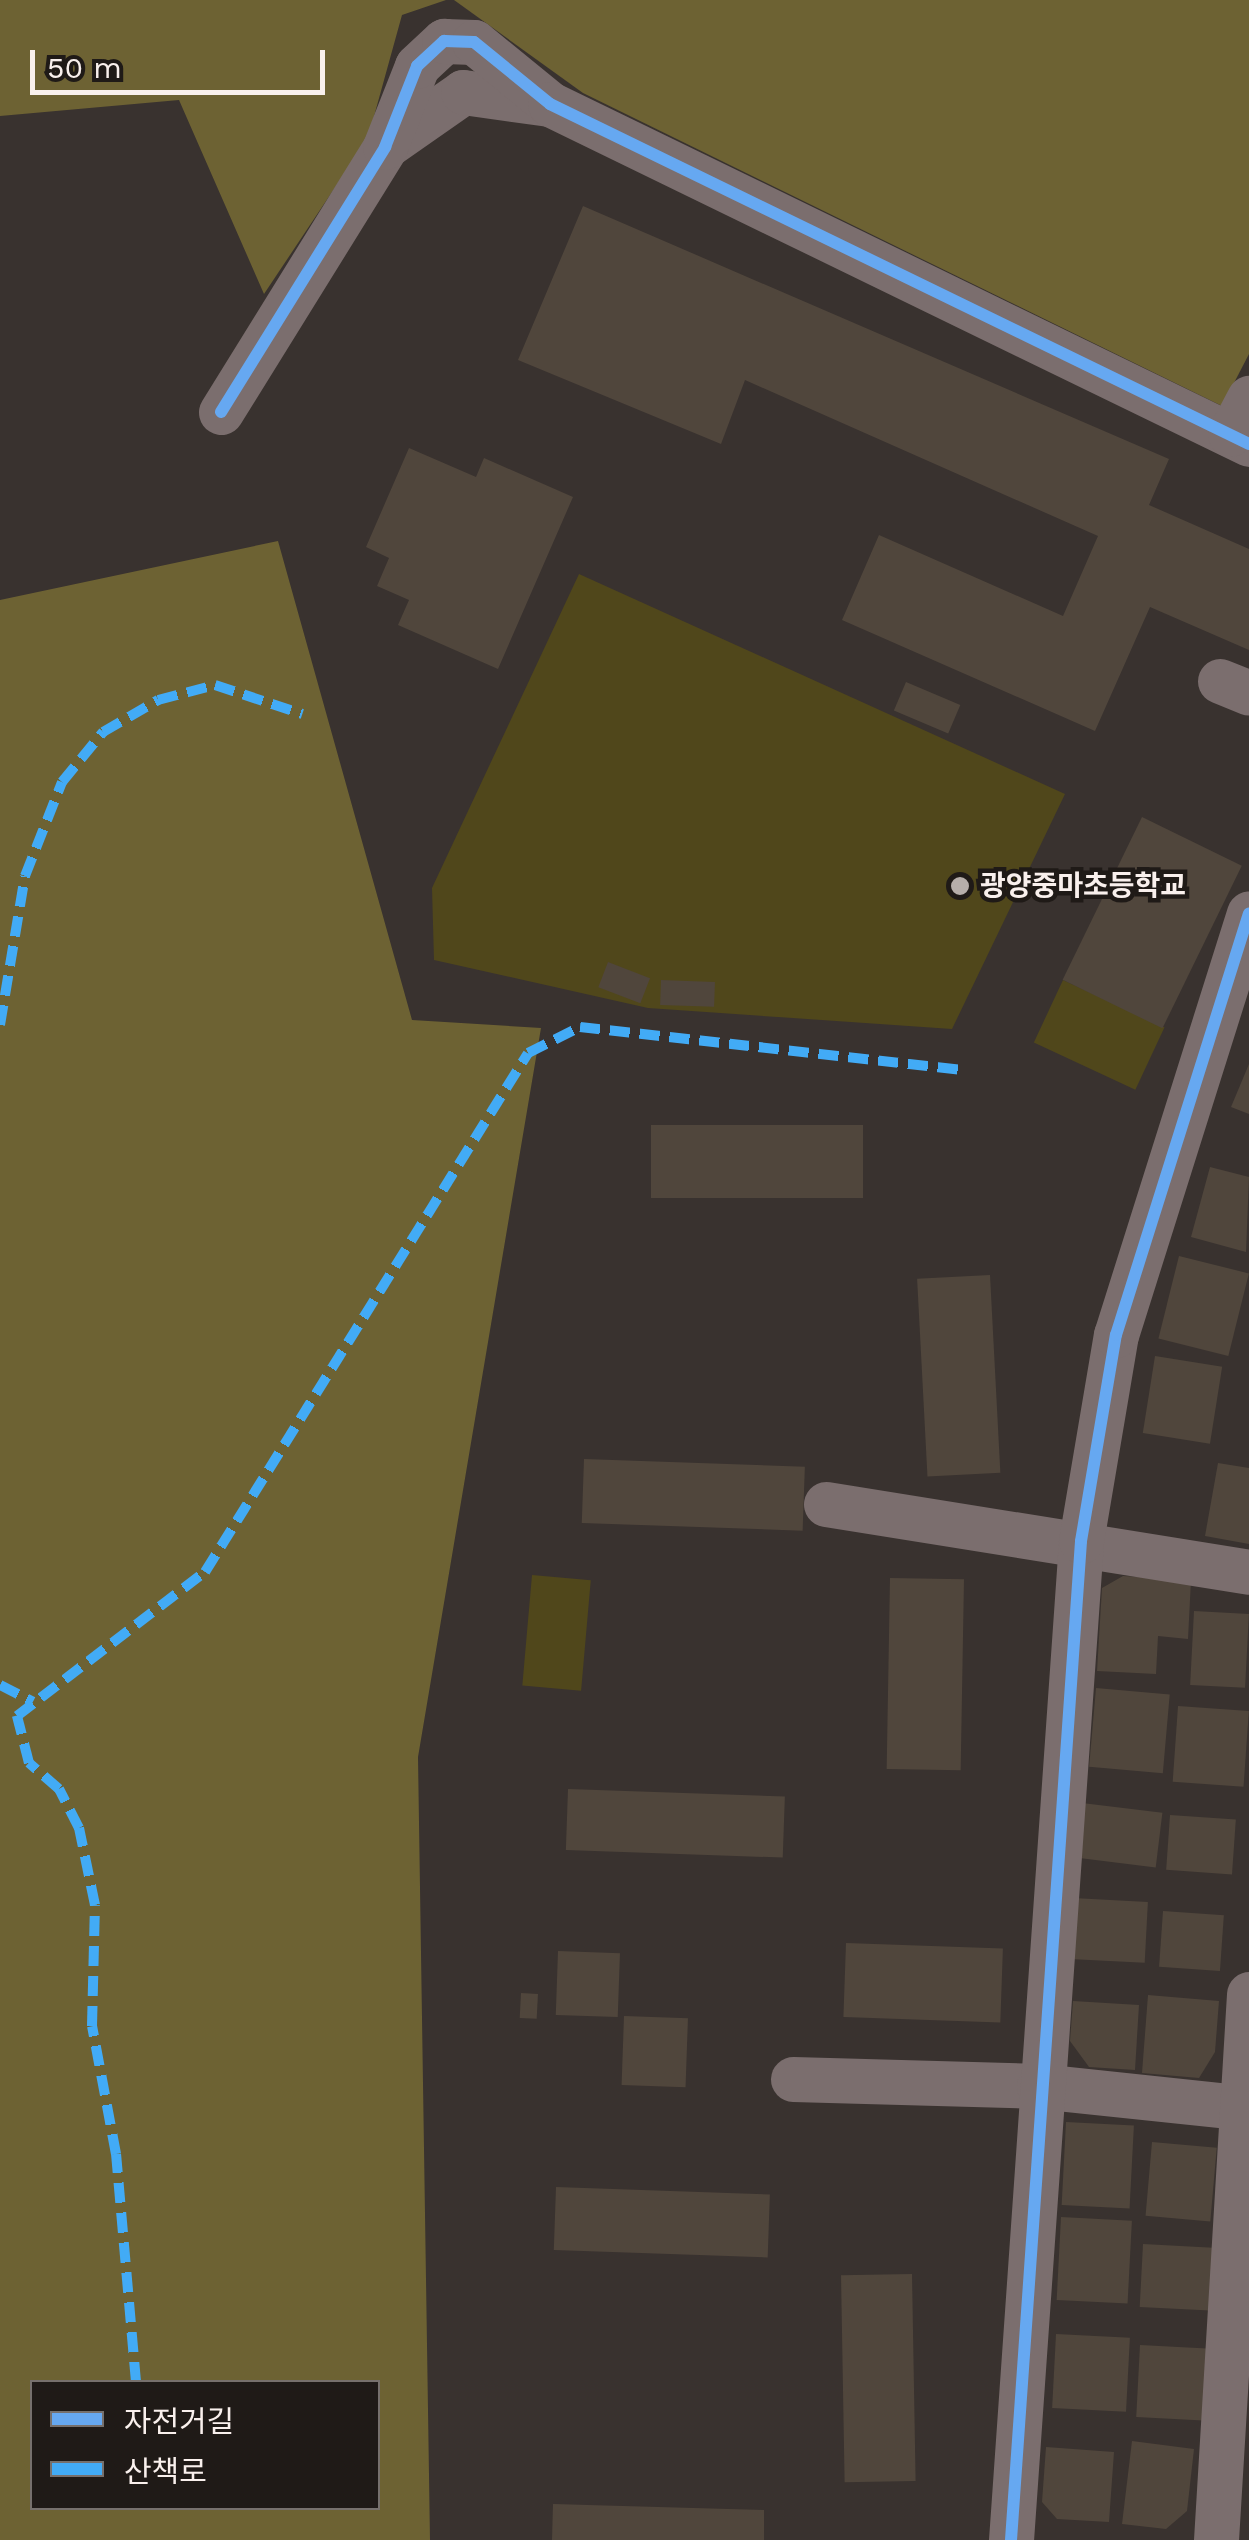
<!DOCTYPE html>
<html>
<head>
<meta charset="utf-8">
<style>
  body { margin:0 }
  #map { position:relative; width:1249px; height:2540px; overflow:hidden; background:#39322f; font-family:"Work Sans","Noto Sans KR",sans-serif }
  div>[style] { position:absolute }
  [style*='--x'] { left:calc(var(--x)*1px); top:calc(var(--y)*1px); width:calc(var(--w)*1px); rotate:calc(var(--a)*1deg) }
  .green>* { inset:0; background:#50471b; transform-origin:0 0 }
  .forest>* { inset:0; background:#6d6233 }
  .building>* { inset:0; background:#50463c; transform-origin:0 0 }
  .minor>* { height:45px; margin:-22.5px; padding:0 22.5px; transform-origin:22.5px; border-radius:22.5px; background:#7b6e6e }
  .quiet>* { height:10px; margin-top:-5px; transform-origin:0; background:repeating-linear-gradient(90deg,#42abf6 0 20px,transparent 0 30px) }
  .cycleway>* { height:12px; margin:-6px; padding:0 6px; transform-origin:6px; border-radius:6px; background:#66a8f1 }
  .dots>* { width:28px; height:28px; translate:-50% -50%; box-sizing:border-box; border:5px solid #1f1a17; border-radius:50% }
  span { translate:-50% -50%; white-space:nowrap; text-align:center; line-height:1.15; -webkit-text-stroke:9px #1f1a17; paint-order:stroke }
  .poi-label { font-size:28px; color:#f9f0ed; font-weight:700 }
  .left { translate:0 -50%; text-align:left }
  .legend { position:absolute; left:30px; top:2380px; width:350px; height:130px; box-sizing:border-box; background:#1f1a17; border:2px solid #76706d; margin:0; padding:12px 18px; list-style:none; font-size:30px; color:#f9f0ed }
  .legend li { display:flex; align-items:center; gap:20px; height:50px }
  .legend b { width:50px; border:2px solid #76706d }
  .scale { position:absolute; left:30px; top:50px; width:295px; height:45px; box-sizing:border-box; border:5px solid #f9f0ed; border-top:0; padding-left:12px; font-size:30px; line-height:35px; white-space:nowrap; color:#f9f0ed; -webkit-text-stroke:8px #1f1a17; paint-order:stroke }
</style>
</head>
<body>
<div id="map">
  <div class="green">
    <i style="clip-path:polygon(579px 574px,1065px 794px,952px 1029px,648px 1008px,434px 960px,432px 888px)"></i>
    <i style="left:1063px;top:980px;width:112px;height:69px;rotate:25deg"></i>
    <i style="left:532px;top:1575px;width:59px;height:111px;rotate:5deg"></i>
  </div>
  <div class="forest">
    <i style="clip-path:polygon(0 0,446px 0,402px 15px,368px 138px,264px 294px,179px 100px,0 116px)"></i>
    <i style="clip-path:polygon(454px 0,1249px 0,1249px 354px,1222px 406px,583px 93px)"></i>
    <i style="clip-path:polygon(evenodd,278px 541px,412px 1020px,541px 1028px,418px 1757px,430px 2540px,0 2540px,0 600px,278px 541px,32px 2382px,378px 2382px,378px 2508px,32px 2508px,32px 2382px)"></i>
  </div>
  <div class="building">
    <i style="clip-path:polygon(583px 206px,1169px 459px,1149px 505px,1249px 549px,1249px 650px,1150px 607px,1095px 731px,842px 620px,879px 535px,1063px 616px,1098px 536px,745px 380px,721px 444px,518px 360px)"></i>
    <i style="clip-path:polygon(409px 448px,476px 477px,484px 458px,573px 497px,498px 669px,398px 625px,409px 600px,377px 586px,389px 558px,366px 547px)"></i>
    <i style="left:906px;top:682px;width:59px;height:31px;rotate:23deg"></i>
    <i style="left:1142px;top:817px;width:111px;height:181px;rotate:26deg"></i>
    <i style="left:608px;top:962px;width:45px;height:27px;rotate:21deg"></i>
    <i style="left:661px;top:980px;width:54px;height:25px;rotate:2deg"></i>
    <i style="clip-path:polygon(1249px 1064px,1249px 1114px,1231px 1107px)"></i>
    <i style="left:651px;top:1125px;width:212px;height:73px"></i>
    <i style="clip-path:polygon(1210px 1167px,1249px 1177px,1246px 1252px,1191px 1237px)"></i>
    <i style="left:1179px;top:1256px;width:72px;height:85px;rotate:14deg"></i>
    <i style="left:990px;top:1275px;width:198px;height:73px;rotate:87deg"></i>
    <i style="left:1155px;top:1356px;width:68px;height:78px;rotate:9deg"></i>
    <i style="left:584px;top:1459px;width:221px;height:64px;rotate:2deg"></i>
    <i style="clip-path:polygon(1218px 1463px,1249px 1468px,1249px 1544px,1205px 1536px)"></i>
    <i style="clip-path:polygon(1123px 1576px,1191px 1580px,1188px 1639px,1158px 1636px,1156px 1674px,1097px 1671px,1102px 1588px)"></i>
    <i style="left:890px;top:1578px;width:74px;height:191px;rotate:1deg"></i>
    <i style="left:1194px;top:1611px;width:55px;height:74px;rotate:3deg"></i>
    <i style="left:1096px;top:1688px;width:74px;height:79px;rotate:5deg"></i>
    <i style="left:1178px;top:1706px;width:71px;height:76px;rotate:4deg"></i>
    <i style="left:568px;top:1789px;width:217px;height:61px;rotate:2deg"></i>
    <i style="left:1082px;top:1803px;width:81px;height:55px;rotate:7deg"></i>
    <i style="left:1170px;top:1815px;width:66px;height:55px;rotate:4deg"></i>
    <i style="left:1073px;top:1898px;width:75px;height:61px;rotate:3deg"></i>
    <i style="left:1163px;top:1911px;width:61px;height:56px;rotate:4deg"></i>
    <i style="left:846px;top:1943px;width:157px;height:74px;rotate:2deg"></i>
    <i style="left:558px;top:1951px;width:62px;height:64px;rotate:2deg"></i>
    <i style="left:521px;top:1993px;width:17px;height:25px;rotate:3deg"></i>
    <i style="clip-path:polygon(1148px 1995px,1219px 2001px,1215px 2052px,1199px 2078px,1142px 2073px)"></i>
    <i style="clip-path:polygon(1073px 2001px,1139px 2005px,1135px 2070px,1089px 2067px,1070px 2041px)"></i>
    <i style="left:624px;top:2016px;width:64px;height:69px;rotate:2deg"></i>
    <i style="left:1066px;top:2122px;width:68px;height:83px;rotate:3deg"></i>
    <i style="left:1152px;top:2142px;width:65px;height:74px;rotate:5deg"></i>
    <i style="left:556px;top:2187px;width:214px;height:63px;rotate:2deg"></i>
    <i style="left:1061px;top:2217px;width:71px;height:83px;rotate:3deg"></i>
    <i style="left:1143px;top:2244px;width:75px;height:63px;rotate:3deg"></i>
    <i style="left:912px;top:2274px;width:207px;height:71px;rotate:89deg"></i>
    <i style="left:1056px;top:2334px;width:74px;height:74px;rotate:3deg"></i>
    <i style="left:1140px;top:2345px;width:67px;height:72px;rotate:3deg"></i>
    <i style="clip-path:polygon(1132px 2441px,1194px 2449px,1187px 2511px,1166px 2529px,1122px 2524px)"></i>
    <i style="clip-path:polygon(1046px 2447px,1114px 2452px,1109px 2522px,1057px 2519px,1042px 2502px)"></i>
    <i style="clip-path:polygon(553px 2504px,764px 2510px,764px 2540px,552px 2540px)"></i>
  </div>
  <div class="minor">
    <i style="--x:390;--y:143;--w:89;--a:-34.9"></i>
    <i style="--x:463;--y:92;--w:87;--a:7.9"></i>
    <i style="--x:221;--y:412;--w:312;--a:-58.2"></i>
    <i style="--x:385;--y:147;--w:87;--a:-68.4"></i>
    <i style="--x:417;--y:66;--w:37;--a:-43"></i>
    <i style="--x:444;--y:41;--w:30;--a:2"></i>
    <i style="--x:474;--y:42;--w:98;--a:39.2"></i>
    <i style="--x:550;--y:104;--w:777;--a:25.94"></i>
    <i style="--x:1230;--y:434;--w:41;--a:-62.2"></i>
    <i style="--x:1220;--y:681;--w:31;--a:22"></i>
    <i style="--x:826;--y:1504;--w:428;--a:9.1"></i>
    <i style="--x:793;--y:2079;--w:246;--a:1.6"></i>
    <i style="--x:1039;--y:2086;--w:211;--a:6"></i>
    <i style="--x:1011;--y:2540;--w:1001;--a:-85.99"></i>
    <i style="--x:1081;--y:1541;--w:209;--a:-80.4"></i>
    <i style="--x:1116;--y:1335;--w:442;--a:-72.5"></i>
    <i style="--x:1216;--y:2540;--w:547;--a:-86.54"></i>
  </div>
  <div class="quiet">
    <i style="--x:0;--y:1025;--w:151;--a:-80.5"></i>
    <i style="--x:25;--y:876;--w:101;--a:-68.5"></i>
    <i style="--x:62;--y:782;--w:65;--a:-50.6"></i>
    <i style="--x:103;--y:732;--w:64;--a:-30.2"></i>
    <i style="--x:158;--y:700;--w:59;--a:-14.7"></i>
    <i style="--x:215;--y:685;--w:92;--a:18.4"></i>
    <i style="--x:0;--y:1685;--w:37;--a:27"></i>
    <i style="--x:136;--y:2382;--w:229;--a:-95"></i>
    <i style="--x:116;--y:2154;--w:130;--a:-100.6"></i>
    <i style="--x:92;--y:2026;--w:121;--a:-88.6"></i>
    <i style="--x:95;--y:1905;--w:79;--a:-101.7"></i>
    <i style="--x:79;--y:1828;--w:44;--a:-117.1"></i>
    <i style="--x:59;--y:1789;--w:40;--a:-139"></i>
    <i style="--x:29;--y:1763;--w:49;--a:-104.3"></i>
    <i style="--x:17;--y:1716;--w:237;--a:-37.5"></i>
    <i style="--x:205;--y:1572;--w:611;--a:-58.1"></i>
    <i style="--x:528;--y:1053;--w:58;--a:-26.6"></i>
    <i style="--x:580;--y:1027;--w:385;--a:6.4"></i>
  </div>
  <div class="cycleway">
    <i style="--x:221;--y:412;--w:312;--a:-58.2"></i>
    <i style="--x:385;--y:147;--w:87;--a:-68.4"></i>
    <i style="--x:417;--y:66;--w:37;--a:-43"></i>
    <i style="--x:444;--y:41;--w:30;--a:2"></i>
    <i style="--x:474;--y:42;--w:98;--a:39.2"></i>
    <i style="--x:550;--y:104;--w:777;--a:25.94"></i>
    <i style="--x:1011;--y:2540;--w:1001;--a:-85.99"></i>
    <i style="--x:1081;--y:1541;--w:209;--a:-80.4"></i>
    <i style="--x:1116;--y:1335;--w:442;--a:-72.5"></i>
  </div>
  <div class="dots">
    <i style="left:960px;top:886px;background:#b6aeaa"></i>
  </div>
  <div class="poi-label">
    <span class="left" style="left:980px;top:886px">광양중마초등학교</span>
  </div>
  <ul class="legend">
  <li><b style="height:12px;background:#66a8f1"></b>자전거길</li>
  <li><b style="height:12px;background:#42abf6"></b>산책로</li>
  </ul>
  <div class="scale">50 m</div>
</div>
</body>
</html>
